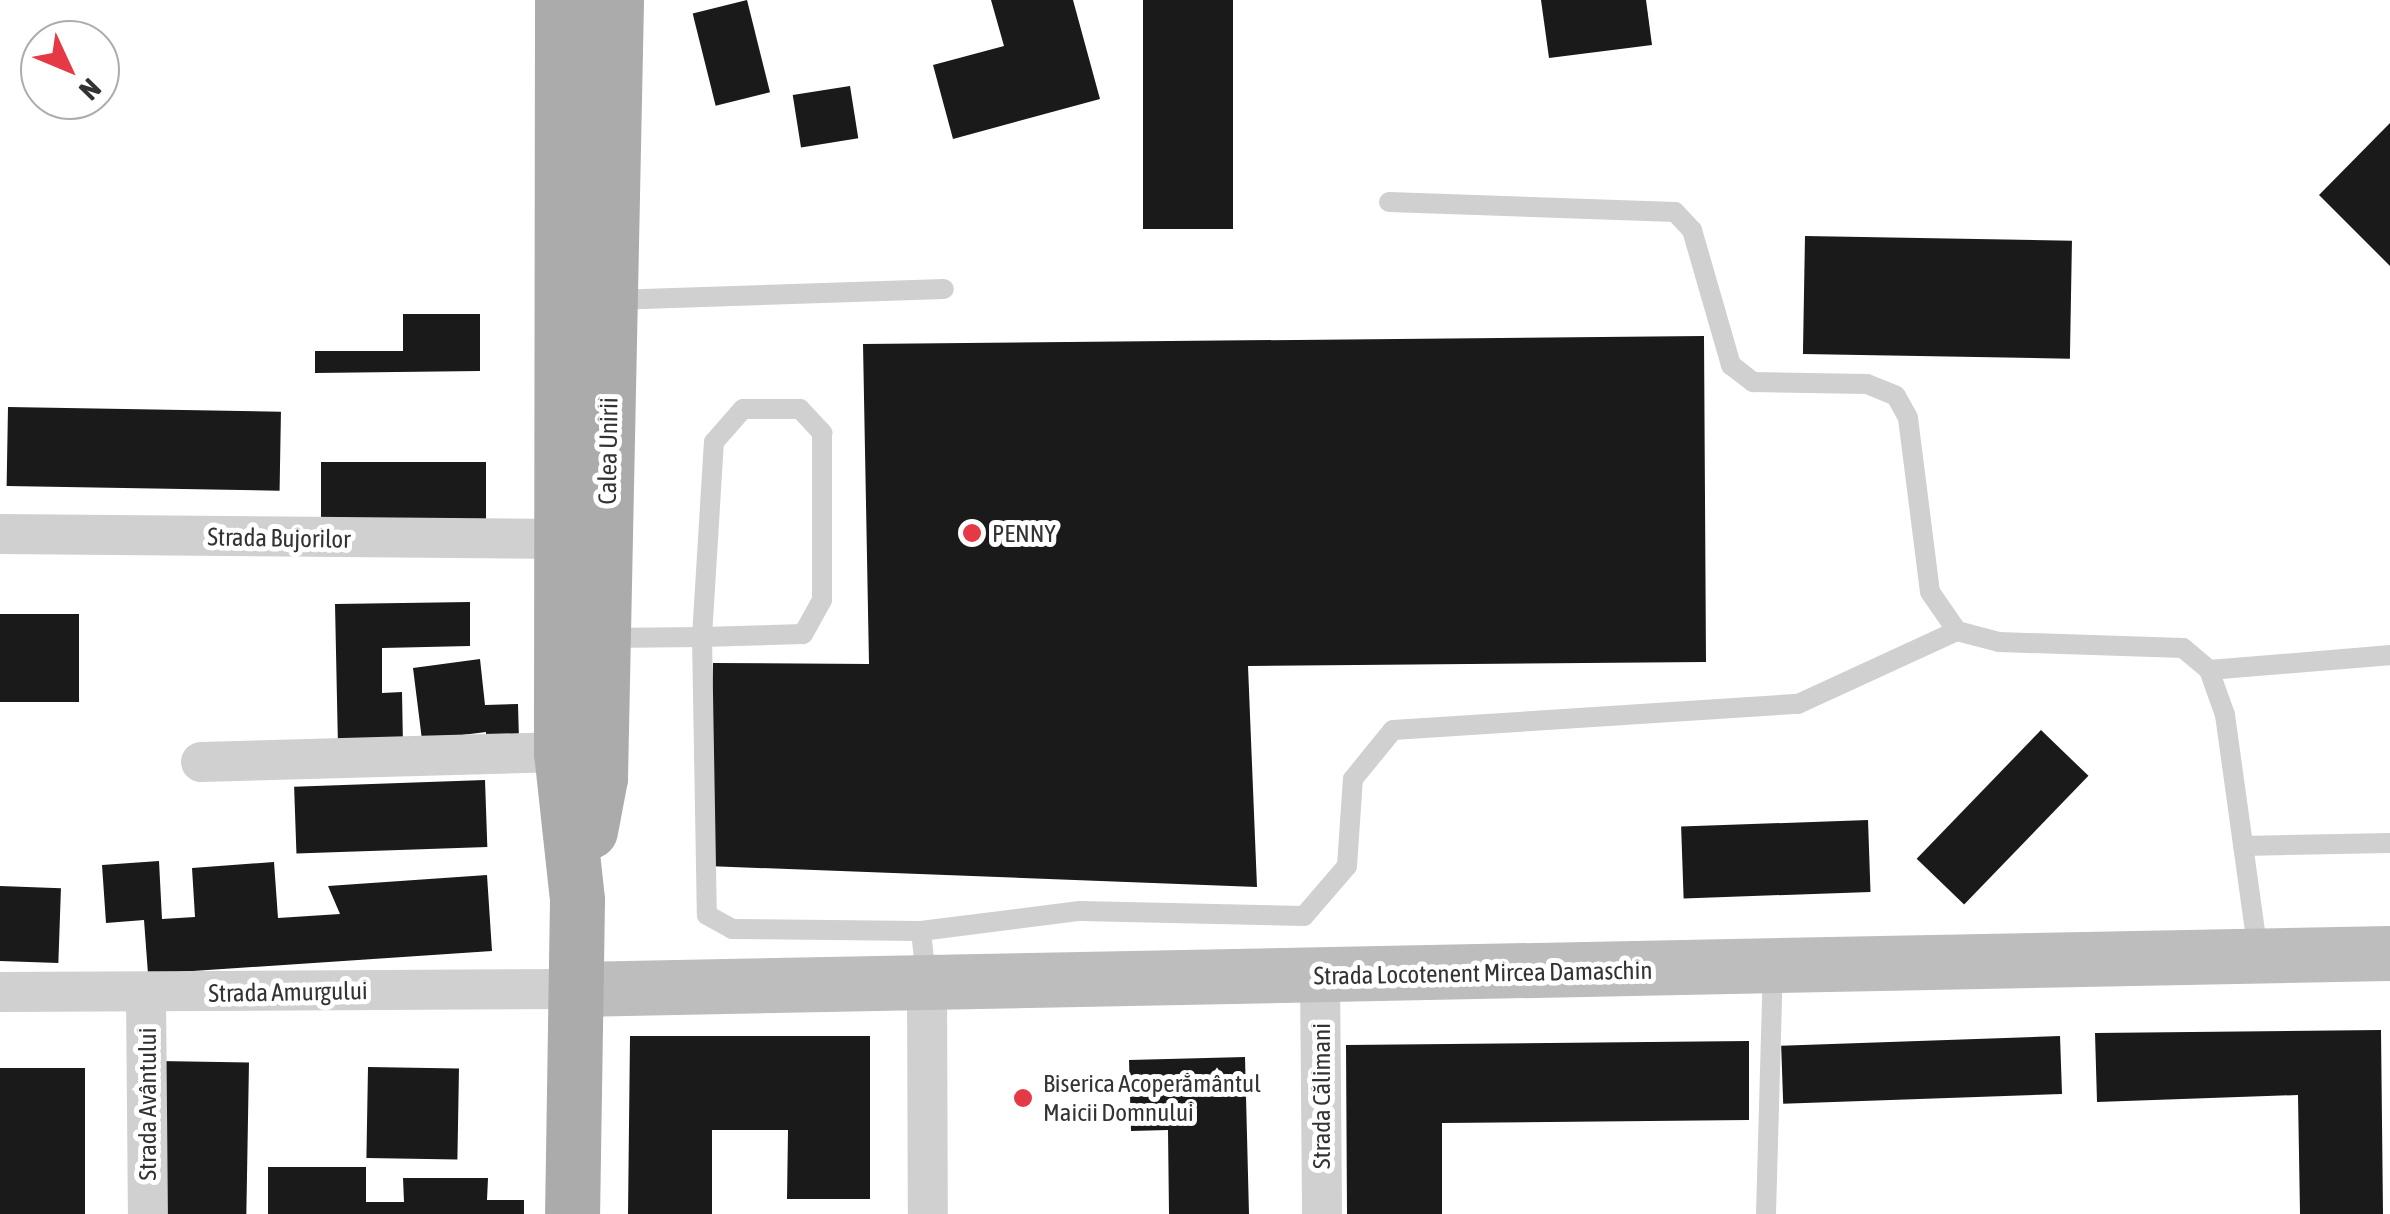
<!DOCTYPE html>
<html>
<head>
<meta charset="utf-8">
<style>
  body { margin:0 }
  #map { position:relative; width:2390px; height:1214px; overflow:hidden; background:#fff; font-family:"Asap Condensed",sans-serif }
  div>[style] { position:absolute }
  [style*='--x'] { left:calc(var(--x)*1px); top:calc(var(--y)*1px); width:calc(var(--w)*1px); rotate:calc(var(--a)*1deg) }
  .building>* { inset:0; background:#1a1a1a; transform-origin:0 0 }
  .lane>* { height:20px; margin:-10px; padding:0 10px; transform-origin:10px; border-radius:10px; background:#d0d0d0 }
  .street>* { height:40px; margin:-20px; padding:0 20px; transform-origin:20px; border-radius:20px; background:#d0d0d0 }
  .secondary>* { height:55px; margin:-27.5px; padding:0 27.5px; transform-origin:27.5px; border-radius:27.5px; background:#bdbdbd }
  .primary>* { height:55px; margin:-27.5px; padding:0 27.5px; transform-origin:27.5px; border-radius:27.5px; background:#ababab }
  .dots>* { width:28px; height:28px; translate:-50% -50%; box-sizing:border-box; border:5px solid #fff; border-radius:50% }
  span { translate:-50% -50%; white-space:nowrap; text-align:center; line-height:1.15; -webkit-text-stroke:10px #fff; paint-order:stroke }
  .street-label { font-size:25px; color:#333 }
  .poi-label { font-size:25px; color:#333 }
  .left { translate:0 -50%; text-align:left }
  .north { position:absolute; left:20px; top:20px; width:100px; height:100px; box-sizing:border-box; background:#fff; border:2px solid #adadad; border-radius:50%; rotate:134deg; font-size:28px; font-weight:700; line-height:40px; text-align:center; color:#333 }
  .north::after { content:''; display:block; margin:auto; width:35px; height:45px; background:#e63946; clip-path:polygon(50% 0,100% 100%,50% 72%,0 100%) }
</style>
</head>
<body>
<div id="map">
  <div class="building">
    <i style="left:747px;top:0;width:95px;height:56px;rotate:76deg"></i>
    <i style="clip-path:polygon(991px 0,1073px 0,1100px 99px,953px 139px,933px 65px,1004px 46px)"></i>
    <i style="left:1143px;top:0;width:90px;height:229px"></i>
    <i style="clip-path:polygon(1541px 0,1646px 0,1652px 45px,1549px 58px)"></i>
    <i style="left:850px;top:86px;width:53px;height:58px;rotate:81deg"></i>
    <i style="clip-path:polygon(2390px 123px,2390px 266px,2319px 195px)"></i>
    <i style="left:1805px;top:236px;width:267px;height:118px;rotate:1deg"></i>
    <i style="clip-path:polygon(403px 314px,480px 314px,480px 371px,315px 373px,315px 351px,403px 351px)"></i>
    <i style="clip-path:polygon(1704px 336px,1706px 662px,1248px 666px,1257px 887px,707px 866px,713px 663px,869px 664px,863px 344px)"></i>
    <i style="left:8px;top:407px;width:273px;height:79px;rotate:1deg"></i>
    <i style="left:321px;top:462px;width:165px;height:57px"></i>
    <i style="clip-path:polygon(470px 602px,470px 646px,382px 648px,382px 693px,402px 692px,403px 746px,338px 748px,335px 604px)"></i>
    <i style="left:0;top:614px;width:79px;height:88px"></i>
    <i style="clip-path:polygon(480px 659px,485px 705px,518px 704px,519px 740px,486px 741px,486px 732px,422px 740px,413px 668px)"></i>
    <i style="left:2041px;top:730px;width:66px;height:179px;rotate:44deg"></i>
    <i style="left:485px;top:780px;width:67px;height:191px;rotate:88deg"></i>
    <i style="left:1868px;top:820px;width:72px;height:187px;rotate:88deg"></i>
    <i style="clip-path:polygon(159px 861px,162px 919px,195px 917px,192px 868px,274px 862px,278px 918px,340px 914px,328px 886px,487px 875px,492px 951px,148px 974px,144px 920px,106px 923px,102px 865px)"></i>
    <i style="left:0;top:886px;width:61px;height:75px;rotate:2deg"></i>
    <i style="clip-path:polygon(2381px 1030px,2383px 1214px,2300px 1214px,2298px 1095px,2097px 1102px,2095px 1033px)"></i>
    <i style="clip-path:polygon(630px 1036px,870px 1036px,870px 1199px,787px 1199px,788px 1130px,712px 1130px,712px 1214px,628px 1214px)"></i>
    <i style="left:2060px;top:1036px;width:58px;height:279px;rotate:88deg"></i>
    <i style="clip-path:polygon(1749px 1041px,1749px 1120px,1442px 1123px,1442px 1214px,1347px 1214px,1346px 1045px)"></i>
    <i style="clip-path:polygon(1245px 1057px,1249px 1214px,1169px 1214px,1168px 1130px,1131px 1131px,1129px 1060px)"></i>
    <i style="left:158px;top:1061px;width:91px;height:153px;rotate:1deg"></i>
    <i style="left:368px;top:1067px;width:91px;height:91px;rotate:1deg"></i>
    <i style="left:0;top:1068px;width:85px;height:146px"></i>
    <i style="clip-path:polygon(268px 1167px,366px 1167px,366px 1202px,404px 1202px,403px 1178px,488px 1178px,487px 1200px,524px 1200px,524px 1214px,268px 1214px)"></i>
  </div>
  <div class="lane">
    <i style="--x:1389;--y:202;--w:286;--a:2"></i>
    <i style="--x:1675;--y:212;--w:25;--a:47"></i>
    <i style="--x:1692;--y:230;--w:141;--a:73.9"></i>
    <i style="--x:1731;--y:365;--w:28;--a:38"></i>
    <i style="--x:1753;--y:382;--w:114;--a:1"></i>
    <i style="--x:1867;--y:384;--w:31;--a:22"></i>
    <i style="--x:1896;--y:396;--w:25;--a:61"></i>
    <i style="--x:1908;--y:418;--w:175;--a:82.8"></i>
    <i style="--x:1930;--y:592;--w:47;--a:55.3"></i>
    <i style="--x:1957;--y:631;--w:43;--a:14.7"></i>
    <i style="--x:1999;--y:642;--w:184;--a:1.9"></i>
    <i style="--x:2183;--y:648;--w:34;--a:40"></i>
    <i style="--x:2209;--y:670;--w:48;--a:70.4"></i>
    <i style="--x:2225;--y:715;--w:240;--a:82.1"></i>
    <i style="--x:613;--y:300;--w:331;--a:-1.9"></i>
    <i style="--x:743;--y:409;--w:57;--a:0"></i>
    <i style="--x:800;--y:409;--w:33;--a:47"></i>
    <i style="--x:822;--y:433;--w:167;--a:90"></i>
    <i style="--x:822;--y:600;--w:39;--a:119"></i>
    <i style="--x:803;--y:634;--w:101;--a:178.3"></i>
    <i style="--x:702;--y:637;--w:195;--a:-86.5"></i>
    <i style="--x:714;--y:442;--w:44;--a:-48.7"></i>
    <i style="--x:605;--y:638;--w:97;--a:-0.6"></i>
    <i style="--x:702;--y:637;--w:278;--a:89"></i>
    <i style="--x:707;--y:915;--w:29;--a:29"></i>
    <i style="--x:732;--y:929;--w:189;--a:0.6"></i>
    <i style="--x:921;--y:931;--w:47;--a:83.9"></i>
    <i style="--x:2209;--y:670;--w:182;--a:-4.7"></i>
    <i style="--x:2243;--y:846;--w:147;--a:-1.2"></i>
    <i style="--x:921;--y:931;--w:160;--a:-7.2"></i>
    <i style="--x:1080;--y:911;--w:224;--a:1.3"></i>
    <i style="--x:1304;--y:916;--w:66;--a:-49.3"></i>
    <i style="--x:1347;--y:866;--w:87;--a:-86.1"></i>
    <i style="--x:1353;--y:779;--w:63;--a:-50.8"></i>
    <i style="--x:1393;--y:730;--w:406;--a:-3.7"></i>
    <i style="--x:1798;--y:704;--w:175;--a:-24.7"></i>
    <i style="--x:1766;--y:1214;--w:246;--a:-88.4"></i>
  </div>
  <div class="street">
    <i style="--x:0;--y:534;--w:559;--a:0.51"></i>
    <i style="--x:201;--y:762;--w:360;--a:-1.6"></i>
    <i style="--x:1320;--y:977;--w:237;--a:89.5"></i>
    <i style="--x:927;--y:980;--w:234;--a:89.8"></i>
    <i style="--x:0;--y:992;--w:576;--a:-0.3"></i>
    <i style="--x:146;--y:994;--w:220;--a:89.5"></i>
  </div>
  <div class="secondary">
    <i style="--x:576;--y:989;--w:1814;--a:-1.14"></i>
  </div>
  <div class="primary">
    <i style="--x:562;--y:0;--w:752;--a:90.08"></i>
    <i style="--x:561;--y:752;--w:149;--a:83.8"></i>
    <i style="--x:577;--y:900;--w:314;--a:90.9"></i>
    <i style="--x:590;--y:831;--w:54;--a:-79.3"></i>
    <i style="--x:600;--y:778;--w:778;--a:-88.82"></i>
  </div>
  <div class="dots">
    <i style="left:972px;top:533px;background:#e63946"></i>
    <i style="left:1023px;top:1098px;background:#e63946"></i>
  </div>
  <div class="street-label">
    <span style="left:608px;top:451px;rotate:-89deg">Calea Unirii</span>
    <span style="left:279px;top:538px;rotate:1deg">Strada Bujorilor</span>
    <span style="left:1483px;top:973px;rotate:-1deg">Strada Locotenent Mircea Damaschin</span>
    <span style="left:288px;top:992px;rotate:-1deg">Strada Amurgului</span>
    <span style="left:1321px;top:1096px;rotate:-90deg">Strada Călimani</span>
    <span style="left:147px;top:1104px;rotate:-90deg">Strada Avântului</span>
  </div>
  <div class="poi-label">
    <span class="left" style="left:992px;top:533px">PENNY</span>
    <span class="left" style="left:1043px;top:1098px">Biserica Acoperământul<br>Maicii Domnului</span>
  </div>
  <div class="north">N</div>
</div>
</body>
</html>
